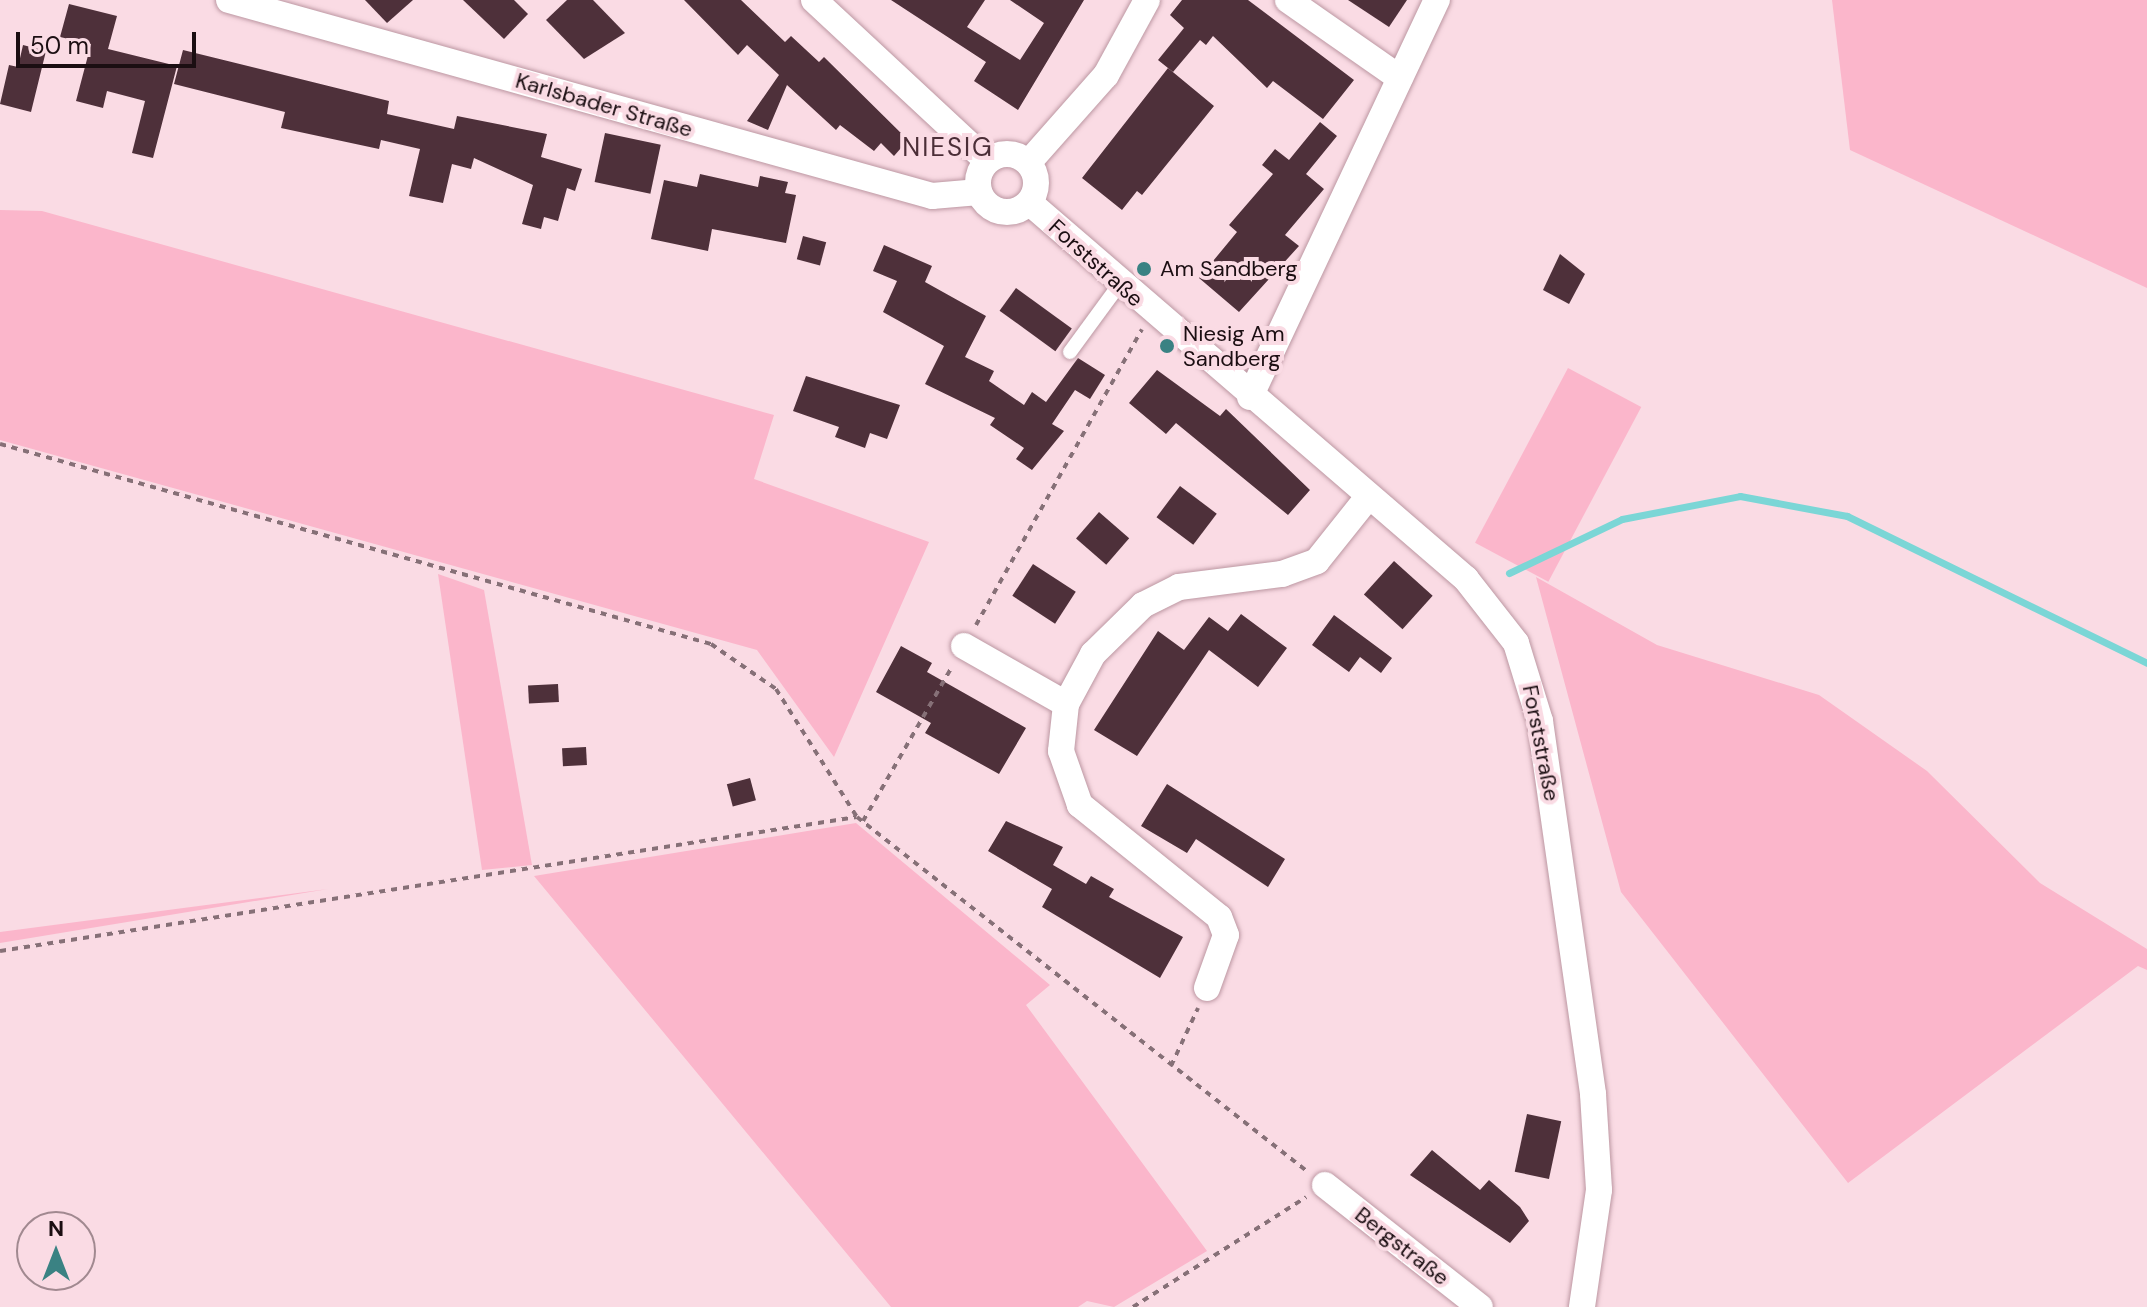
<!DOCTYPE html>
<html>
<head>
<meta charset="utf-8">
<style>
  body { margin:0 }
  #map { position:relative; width:2147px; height:1307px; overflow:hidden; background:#fadbe4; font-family:"DM Sans",sans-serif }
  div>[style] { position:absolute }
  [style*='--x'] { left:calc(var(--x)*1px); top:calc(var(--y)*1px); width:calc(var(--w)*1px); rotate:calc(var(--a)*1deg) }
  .green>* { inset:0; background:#fbb6cb; transform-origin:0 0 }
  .stream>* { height:7px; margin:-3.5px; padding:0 3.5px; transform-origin:3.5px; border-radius:3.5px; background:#7bd6d6 }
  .building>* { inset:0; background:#4e303a; transform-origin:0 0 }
  .path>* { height:4px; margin-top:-2px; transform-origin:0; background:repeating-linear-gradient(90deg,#867077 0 6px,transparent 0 12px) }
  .roads { filter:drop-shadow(0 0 2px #bc97a2) drop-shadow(0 0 2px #bc97a2) }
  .lane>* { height:14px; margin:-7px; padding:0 7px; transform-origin:7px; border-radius:7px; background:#fff }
  .street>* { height:26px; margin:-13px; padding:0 13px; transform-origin:13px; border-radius:13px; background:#fff }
  .street>.ring { margin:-13px; padding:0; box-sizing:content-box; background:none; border:26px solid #fff; border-radius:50% }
  .dots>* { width:22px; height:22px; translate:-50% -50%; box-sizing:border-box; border:4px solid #fadbe4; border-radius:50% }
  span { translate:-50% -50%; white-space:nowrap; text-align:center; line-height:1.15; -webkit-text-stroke:8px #fadbe4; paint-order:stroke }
  .street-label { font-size:22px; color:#1b0e12 }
  .poi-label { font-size:22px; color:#1b0e12 }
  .left { translate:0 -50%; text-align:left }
  .quarter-label { font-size:26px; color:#4b2e37; letter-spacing:2px }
  .north { position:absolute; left:16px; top:1211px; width:80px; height:80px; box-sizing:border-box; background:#fadbe4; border:2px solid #a18990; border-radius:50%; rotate:0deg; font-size:22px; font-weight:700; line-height:32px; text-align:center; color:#1b0e12 }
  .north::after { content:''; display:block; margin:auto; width:28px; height:36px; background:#3a8283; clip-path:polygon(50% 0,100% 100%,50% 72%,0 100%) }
  .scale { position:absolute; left:16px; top:32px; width:180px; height:36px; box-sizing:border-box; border:4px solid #1b0e12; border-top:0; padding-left:10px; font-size:24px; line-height:28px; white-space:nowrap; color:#1b0e12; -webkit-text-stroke:6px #fadbe4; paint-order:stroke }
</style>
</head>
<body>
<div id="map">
  <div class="green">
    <i style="clip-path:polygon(1832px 0,2147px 0,2147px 288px,1850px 150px)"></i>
    <i style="clip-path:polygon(0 210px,42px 211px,774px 415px,754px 479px,929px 542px,834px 757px,757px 650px,0 440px)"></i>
    <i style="left:1568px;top:368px;width:83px;height:198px;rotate:28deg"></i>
    <i style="clip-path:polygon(438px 574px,484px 590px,532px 865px,482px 870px)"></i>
    <i style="clip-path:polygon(1536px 577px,1657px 645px,1819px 695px,1927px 771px,2040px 883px,2147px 949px,2147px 970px,2138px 966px,1848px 1183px,1621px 892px)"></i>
    <i style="clip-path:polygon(856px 823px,1050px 985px,1026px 1005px,1207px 1251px,1114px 1307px,1087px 1301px,1078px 1307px,891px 1307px,534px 876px)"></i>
    <i style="clip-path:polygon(328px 889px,0 943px,0 932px)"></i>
  </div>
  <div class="stream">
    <i style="--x:1509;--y:573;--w:125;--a:-25.5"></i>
    <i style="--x:1622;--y:519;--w:120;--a:-11"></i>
    <i style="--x:1740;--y:496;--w:109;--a:10.6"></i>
    <i style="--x:1847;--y:516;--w:334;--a:26.1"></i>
  </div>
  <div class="building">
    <i style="clip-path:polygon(365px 0,413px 0,387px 23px)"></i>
    <i style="clip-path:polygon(463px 0,514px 0,528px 14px,504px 39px)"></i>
    <i style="clip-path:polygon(567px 0,593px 0,625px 33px,584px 59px,546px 20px)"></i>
    <i style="clip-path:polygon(684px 0,741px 0,785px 42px,791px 36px,819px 62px,824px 57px,908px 140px,894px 156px,881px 143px,874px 151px,840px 125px,836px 130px,787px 85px,768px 130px,747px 121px,779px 75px,747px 45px,738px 55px)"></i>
    <i style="clip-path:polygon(891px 0,985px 0,967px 27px,1020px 60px,1044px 23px,1010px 0,1084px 0,1018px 110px,974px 81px,986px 62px)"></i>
    <i style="clip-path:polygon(1182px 0,1248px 0,1354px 80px,1323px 119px,1273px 81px,1267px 88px,1213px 36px,1206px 45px,1200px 40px,1173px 72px,1158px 60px,1184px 28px,1170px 15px)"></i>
    <i style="clip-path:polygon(1348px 0,1407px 0,1389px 27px)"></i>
    <i style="clip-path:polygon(69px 4px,117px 16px,108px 49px,177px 66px,153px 158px,132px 153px,145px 101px,107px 91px,103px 108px,76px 101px,91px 44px,60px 37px)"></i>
    <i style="clip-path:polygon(23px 45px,46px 51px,31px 112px,0 104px,9px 65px,18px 67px)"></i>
    <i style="clip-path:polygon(183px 50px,389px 101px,387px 114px,454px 129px,457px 116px,547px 134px,541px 157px,582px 169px,575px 191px,567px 188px,558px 221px,544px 217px,541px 229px,522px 224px,533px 185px,474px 158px,471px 169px,452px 164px,443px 203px,409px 196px,420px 149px,381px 140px,379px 149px,281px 128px,285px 112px,174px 84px)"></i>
    <i style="clip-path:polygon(1168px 68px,1214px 106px,1142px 195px,1137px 191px,1122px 210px,1082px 178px)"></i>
    <i style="clip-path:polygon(1320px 122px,1337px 136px,1306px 174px,1324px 189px,1285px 235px,1299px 246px,1239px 312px,1199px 278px,1237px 232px,1229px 225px,1273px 174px,1262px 165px,1275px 149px,1289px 160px)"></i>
    <i style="left:605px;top:133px;width:57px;height:50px;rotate:12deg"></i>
    <i style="clip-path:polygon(700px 174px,758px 187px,760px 176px,788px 182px,785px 193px,796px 195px,786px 243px,712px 229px,708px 251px,651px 239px,664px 180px,697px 187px)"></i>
    <i style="left:803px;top:236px;width:24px;height:24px;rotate:15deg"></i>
    <i style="clip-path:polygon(884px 245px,932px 266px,925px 282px,986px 316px,965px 357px,994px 371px,989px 381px,1024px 405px,1032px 392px,1046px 402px,1078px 358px,1105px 375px,1090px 399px,1075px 390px,1052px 424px,1064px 431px,1032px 470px,1016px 459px,1024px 448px,990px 425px,995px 418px,925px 384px,944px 346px,883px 312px,897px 281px,873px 271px)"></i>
    <i style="clip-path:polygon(1560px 254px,1585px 274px,1569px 304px,1543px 290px)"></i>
    <i style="left:1016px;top:288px;width:69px;height:28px;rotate:36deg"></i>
    <i style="clip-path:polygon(1157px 370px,1220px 416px,1226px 409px,1310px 490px,1288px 515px,1176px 423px,1166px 434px,1129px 403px)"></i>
    <i style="clip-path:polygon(806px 376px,900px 405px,887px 439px,870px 433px,865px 448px,835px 437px,839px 427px,793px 411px)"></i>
    <i style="left:1180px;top:486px;width:46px;height:39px;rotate:37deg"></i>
    <i style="left:1099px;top:512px;width:40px;height:35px;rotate:41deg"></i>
    <i style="left:1394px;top:561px;width:52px;height:45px;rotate:42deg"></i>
    <i style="left:1033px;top:564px;width:51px;height:38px;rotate:33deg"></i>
    <i style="clip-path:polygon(1241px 614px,1287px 648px,1258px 687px,1209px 650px,1137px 756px,1094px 730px,1158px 631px,1184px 650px,1209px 617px,1228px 631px)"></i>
    <i style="clip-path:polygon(1334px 615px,1392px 658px,1381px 673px,1360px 657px,1349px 672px,1312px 645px)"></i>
    <i style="clip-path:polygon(901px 646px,932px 663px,927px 672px,1026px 728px,999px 774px,925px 733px,931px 723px,876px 692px)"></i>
    <i style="left:558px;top:684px;width:18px;height:30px;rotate:87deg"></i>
    <i style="left:586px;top:747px;width:18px;height:24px;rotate:87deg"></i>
    <i style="left:750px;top:778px;width:23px;height:24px;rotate:75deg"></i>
    <i style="clip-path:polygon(1167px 784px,1285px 859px,1268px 887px,1196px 839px,1187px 853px,1141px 826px)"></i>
    <i style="clip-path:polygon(1006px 821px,1063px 847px,1053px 865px,1086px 884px,1091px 876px,1114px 889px,1109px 897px,1183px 937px,1160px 978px,1042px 907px,1052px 889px,988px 851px)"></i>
    <i style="left:1527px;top:1114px;width:35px;height:59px;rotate:12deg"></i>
    <i style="clip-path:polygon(1432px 1150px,1480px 1190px,1489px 1180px,1520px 1207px,1529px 1221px,1510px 1243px,1410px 1175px)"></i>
  </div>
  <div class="path">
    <i style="--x:0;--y:444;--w:739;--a:15.71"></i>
    <i style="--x:711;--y:644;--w:79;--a:34.7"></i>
    <i style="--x:776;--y:689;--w:151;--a:57.7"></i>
    <i style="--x:976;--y:625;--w:339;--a:-60.7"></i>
    <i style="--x:863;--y:821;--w:178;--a:-60"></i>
    <i style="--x:0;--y:951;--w:867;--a:-8.89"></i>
    <i style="--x:857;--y:817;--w:574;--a:38.21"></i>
    <i style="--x:1171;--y:1066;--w:64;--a:-65"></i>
    <i style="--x:1133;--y:1307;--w:205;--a:-32.4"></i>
  </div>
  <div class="roads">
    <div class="lane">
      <i style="--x:1070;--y:352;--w:83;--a:-53.8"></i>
    </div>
    <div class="street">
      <i style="--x:229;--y:0;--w:730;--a:15.58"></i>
      <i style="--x:932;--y:196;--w:47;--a:-4.9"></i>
      <i style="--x:814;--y:0;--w:236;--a:42.9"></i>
      <i style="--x:1288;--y:0;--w:136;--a:34.9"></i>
      <i class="ring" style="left:978px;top:154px;width:32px;height:32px"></i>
      <i style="--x:1029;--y:162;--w:116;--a:-48.5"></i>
      <i style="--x:1106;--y:75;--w:85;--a:-61.3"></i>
      <i style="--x:1030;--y:203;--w:576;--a:40.77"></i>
      <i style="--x:1466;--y:579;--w:81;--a:52"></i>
      <i style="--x:1516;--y:643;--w:82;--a:72.9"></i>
      <i style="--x:1540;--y:721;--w:377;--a:81.9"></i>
      <i style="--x:1593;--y:1094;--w:96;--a:86.4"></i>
      <i style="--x:1599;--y:1190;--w:118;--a:98.3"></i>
      <i style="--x:1250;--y:397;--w:439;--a:-64.8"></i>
      <i style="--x:964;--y:646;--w:117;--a:29.6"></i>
      <i style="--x:1207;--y:988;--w:56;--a:-70.3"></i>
      <i style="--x:1226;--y:935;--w:19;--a:-111"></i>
      <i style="--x:1219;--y:917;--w:179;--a:-141.1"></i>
      <i style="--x:1080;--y:805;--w:57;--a:-109.4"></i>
      <i style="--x:1061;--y:751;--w:47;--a:-83.9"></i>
      <i style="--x:1066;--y:704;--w:57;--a:-61.6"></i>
      <i style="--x:1093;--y:654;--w:70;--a:-44.4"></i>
      <i style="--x:1143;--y:605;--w:40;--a:-26.6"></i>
      <i style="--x:1179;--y:587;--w:104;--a:-7.2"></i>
      <i style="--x:1282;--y:574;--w:37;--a:-20"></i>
      <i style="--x:1317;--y:561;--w:82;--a:-51.4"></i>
      <i style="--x:1325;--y:1185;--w:197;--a:38.2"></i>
    </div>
  </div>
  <div class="dots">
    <i style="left:1144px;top:269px;background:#3a8283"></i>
    <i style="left:1167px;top:346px;background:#3a8283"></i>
  </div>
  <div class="street-label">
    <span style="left:604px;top:105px;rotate:16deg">Karlsbader Straße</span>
    <span style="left:1096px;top:263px;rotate:42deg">Forststraße</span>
    <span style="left:1541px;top:743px;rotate:79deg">Forststraße</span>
    <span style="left:1402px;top:1246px;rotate:38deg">Bergstraße</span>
  </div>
  <div class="poi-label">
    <span class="left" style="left:1160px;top:269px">Am Sandberg</span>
    <span class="left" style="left:1183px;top:346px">Niesig Am<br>Sandberg</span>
  </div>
  <div class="quarter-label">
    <span style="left:948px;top:148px">NIESIG</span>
  </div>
  <div class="north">N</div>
  <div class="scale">50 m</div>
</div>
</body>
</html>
